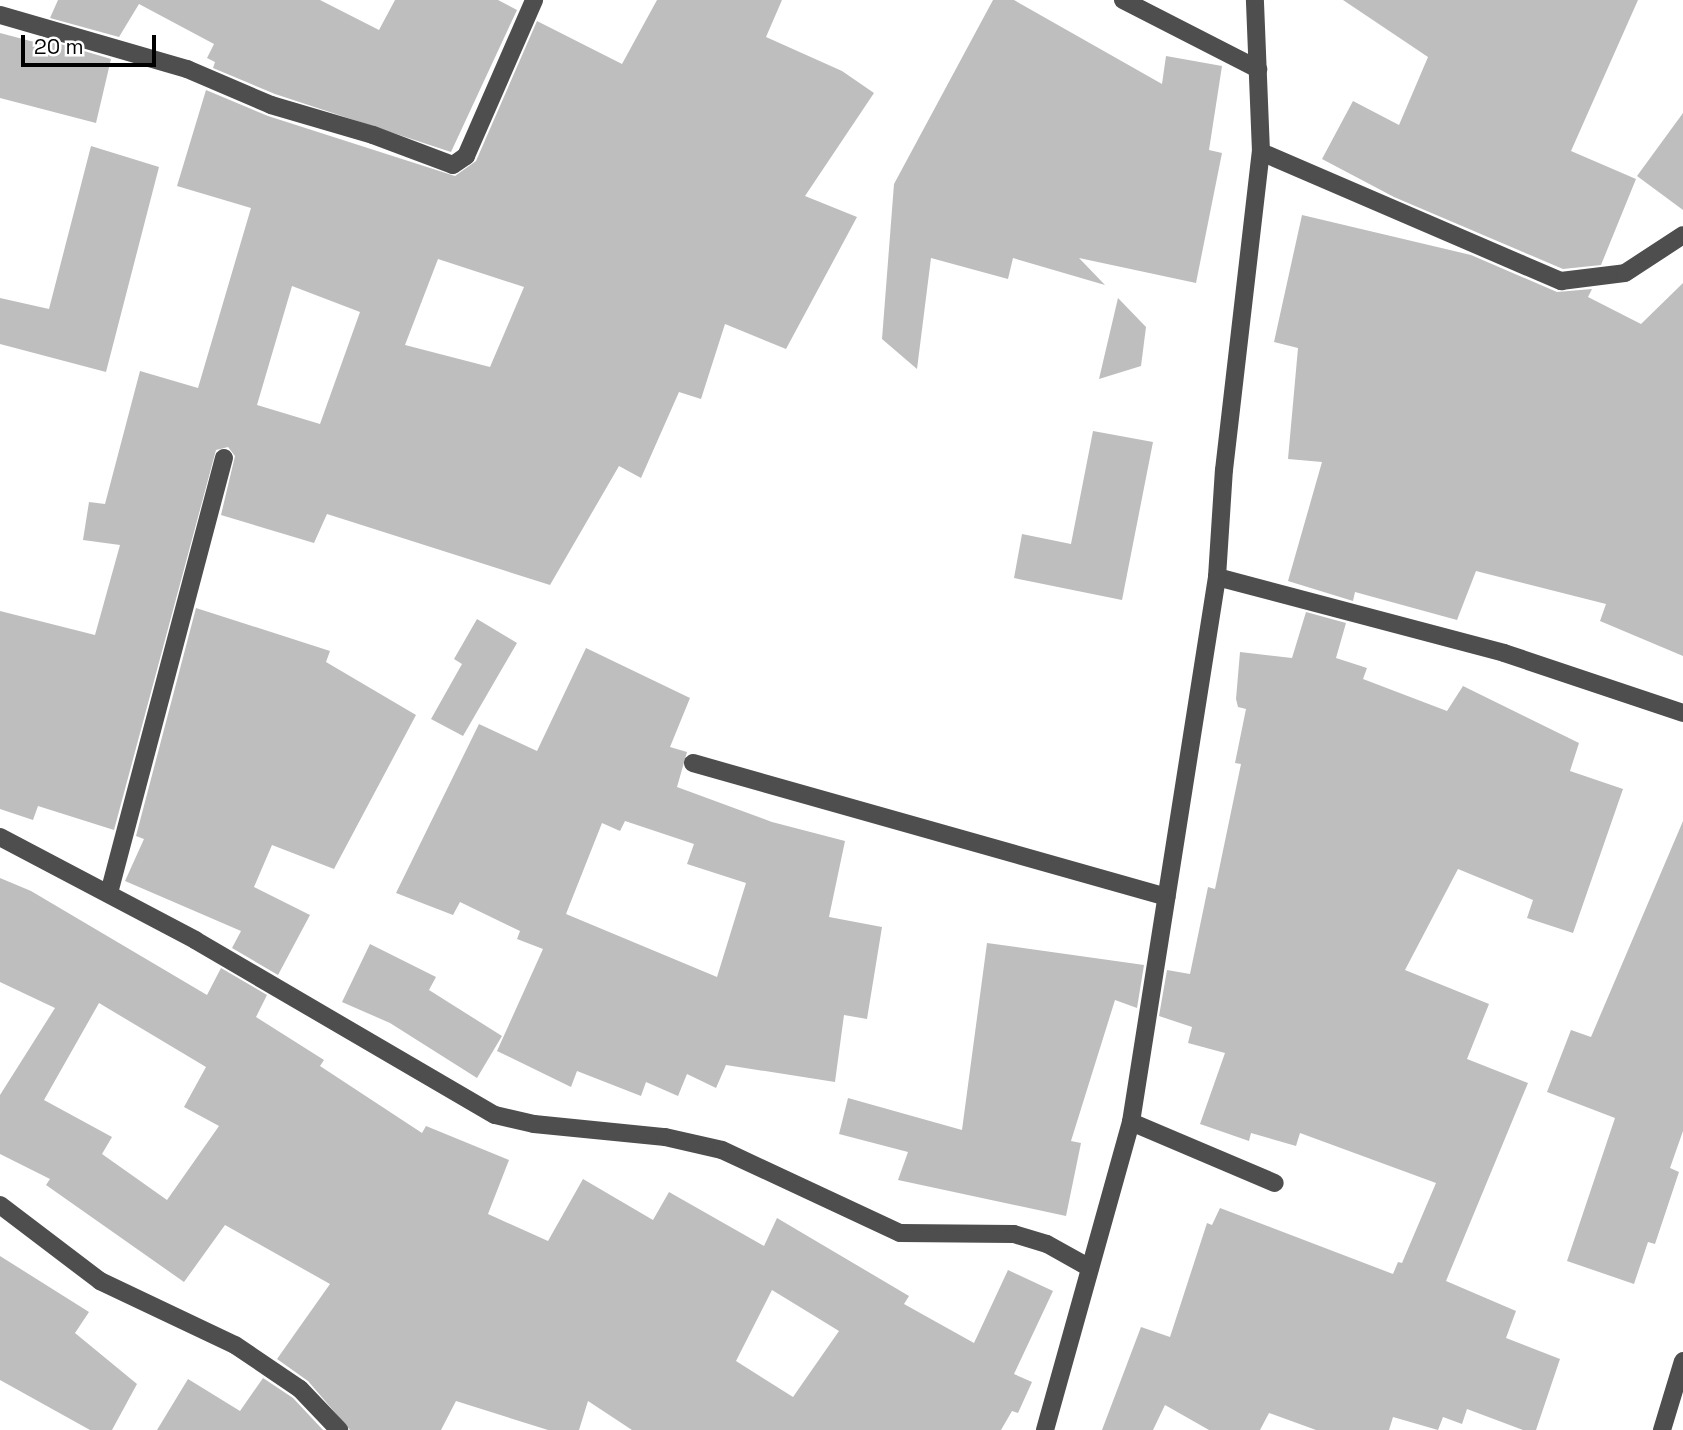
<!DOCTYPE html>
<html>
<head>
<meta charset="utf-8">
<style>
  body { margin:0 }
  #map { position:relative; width:1683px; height:1430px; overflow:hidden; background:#fff; font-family:"Space Grotesk",sans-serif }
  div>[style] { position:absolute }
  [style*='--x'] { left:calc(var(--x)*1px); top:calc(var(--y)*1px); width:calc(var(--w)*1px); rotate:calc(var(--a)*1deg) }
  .building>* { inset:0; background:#bebebe }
  .minor>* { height:18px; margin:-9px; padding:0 9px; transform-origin:9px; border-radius:9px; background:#4e4e4e }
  span { translate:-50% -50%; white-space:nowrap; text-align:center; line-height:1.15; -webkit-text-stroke:7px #fff; paint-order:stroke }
  .scale { position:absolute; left:21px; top:35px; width:135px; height:32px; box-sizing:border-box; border:4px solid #000; border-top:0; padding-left:9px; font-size:21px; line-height:24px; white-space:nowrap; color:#000; -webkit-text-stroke:5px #fff; paint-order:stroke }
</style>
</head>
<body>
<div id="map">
  <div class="building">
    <i style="clip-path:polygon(58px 0,320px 0,379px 30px,395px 0,498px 0,517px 10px,451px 152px,275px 94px,213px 68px,215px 62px,207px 58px,214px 44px,139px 4px,119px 37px,50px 18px)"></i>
    <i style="clip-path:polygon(evenodd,657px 0,782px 0,766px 37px,842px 71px,874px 93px,805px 196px,857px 217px,786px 349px,725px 324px,701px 399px,679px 392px,641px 478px,619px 466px,550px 585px,327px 514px,314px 543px,221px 515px,235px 456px,228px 447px,216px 450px,114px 830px,38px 806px,33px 820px,0 809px,0 611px,95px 635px,120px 545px,83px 540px,89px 502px,105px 504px,140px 371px,198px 388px,251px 208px,177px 186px,206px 90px,268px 116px,455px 176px,476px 161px,537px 21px,622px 64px,657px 0,438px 259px,524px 287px,490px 367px,405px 345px,438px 259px,657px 0,292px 286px,360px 312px,320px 424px,257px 405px,292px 286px)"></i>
    <i style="clip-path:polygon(993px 0,1014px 0,1162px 84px,1166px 56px,1222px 66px,1209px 150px,1222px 153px,1196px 283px,1079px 258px,1105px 285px,1013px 258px,1008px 279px,931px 258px,917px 369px,882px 339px,894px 184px)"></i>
    <i style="clip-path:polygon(1343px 0,1638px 0,1571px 151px,1636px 179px,1601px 265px,1563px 269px,1394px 197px,1322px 159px,1353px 101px,1399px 125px,1428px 57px)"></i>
    <i style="clip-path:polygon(0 33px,38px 43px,40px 38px,111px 59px,96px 123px,0 98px)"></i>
    <i style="clip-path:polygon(1683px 113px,1683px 210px,1637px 176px)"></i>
    <i style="clip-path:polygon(91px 146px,159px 167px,106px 372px,0 344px,0 298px,49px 309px)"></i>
    <i style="clip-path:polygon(1302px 215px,1471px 255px,1557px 292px,1592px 289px,1588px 297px,1641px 324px,1683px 283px,1683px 656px,1600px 621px,1606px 604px,1476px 571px,1457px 620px,1355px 592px,1353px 601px,1288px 581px,1322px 462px,1288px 459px,1298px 348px,1274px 342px)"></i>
    <i style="clip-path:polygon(1118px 298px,1146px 327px,1141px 366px,1099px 379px)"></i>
    <i style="clip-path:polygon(1093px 431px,1153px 442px,1122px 600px,1014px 578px,1022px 534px,1071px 544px)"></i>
    <i style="clip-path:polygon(196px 608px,330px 651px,326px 662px,416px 715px,334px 869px,272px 845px,254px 887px,310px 915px,278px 975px,232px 948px,241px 931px,125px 881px,144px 839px,136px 836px)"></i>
    <i style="clip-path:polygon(1306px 612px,1346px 623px,1336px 658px,1367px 668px,1363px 679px,1447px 711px,1463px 686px,1579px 743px,1570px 771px,1623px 789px,1573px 933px,1527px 918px,1533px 900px,1458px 869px,1405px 970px,1489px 1004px,1467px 1059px,1528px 1083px,1446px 1281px,1516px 1311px,1506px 1338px,1560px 1359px,1536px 1430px,1523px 1430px,1467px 1409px,1462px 1424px,1443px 1417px,1438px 1430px,1393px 1417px,1389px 1430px,1316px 1430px,1269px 1413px,1260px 1430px,1209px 1430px,1165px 1405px,1153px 1430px,1102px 1430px,1141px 1327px,1170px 1337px,1207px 1223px,1212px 1225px,1220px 1208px,1393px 1274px,1398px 1262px,1402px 1263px,1436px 1183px,1300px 1133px,1296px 1146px,1251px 1133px,1249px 1141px,1200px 1124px,1225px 1053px,1188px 1043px,1192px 1027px,1159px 1016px,1167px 970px,1190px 974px,1208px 887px,1215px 889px,1241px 764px,1235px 763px,1246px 709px,1238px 707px,1236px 699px,1240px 652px,1292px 658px)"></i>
    <i style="clip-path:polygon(477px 619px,517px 643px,463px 736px,431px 719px,462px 664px,454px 659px)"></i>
    <i style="clip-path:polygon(evenodd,586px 648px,690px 698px,670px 747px,687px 752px,677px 787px,772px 822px,845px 841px,829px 917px,882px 927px,867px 1019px,844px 1015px,835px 1082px,726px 1065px,716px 1088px,687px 1074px,678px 1096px,646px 1082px,641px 1096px,577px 1071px,571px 1087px,497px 1051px,543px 949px,517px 939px,520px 931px,460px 902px,453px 915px,396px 893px,479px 724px,537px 751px,586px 648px,625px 821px,694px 844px,687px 864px,746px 883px,717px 977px,566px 914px,602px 823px,620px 831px,625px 821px)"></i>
    <i style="clip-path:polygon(1683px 821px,1683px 1131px,1670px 1168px,1679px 1172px,1655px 1244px,1648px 1242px,1634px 1284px,1567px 1261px,1615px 1118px,1547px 1092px,1571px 1030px,1591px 1037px)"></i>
    <i style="clip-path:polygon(evenodd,0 878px,31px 891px,207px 995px,221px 968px,267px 995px,256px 1017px,324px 1060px,320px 1066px,422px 1133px,426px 1126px,509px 1160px,488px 1214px,548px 1241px,583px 1179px,653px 1220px,669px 1192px,764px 1246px,777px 1218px,909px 1296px,904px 1304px,974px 1343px,1008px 1270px,1053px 1291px,1014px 1374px,1032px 1382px,1018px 1413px,1012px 1411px,1001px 1430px,632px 1430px,588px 1401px,579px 1430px,548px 1430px,456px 1401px,441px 1430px,350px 1430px,308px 1381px,277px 1359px,330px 1284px,225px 1225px,184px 1282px,46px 1185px,50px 1179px,0 1154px,0 1095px,55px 1008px,0 982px,0 878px,99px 1003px,206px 1067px,184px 1107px,219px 1126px,167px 1200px,102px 1154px,112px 1137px,44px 1100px,99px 1003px,0 878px,772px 1290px,839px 1331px,793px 1397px,736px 1361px,772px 1290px)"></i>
    <i style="clip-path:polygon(987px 943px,1144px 965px,1137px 1008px,1115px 1000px,1071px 1141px,1081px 1143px,1066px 1216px,898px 1180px,908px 1152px,839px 1134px,848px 1098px,962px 1130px)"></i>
    <i style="clip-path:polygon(370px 944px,436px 977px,429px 990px,502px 1036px,477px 1078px,390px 1023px,342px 1002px)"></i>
    <i style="clip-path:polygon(0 1256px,89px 1312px,75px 1333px,137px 1384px,112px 1430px,90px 1430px,0 1380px)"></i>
    <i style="clip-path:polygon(263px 1378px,293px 1398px,323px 1430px,157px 1430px,188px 1379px,240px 1411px)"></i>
  </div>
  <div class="minor">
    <i style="--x:1123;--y:0;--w:152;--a:27.1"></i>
    <i style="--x:0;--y:15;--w:195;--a:16.1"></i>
    <i style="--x:187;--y:69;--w:91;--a:23.2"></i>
    <i style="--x:271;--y:105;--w:106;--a:16.4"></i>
    <i style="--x:373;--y:135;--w:85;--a:20.6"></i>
    <i style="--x:453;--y:165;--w:16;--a:-35"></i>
    <i style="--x:466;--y:156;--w:170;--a:-66.4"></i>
    <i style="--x:1261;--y:152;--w:327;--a:23.3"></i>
    <i style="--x:1561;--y:281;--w:64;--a:-7.1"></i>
    <i style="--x:1625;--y:273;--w:69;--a:-33.2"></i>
    <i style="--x:1217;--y:577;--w:297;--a:14.8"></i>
    <i style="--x:1504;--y:653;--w:189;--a:18.5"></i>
    <i style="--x:693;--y:763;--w:492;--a:15.8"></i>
    <i style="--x:0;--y:837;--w:221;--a:27.8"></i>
    <i style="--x:195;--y:940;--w:347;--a:30.3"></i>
    <i style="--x:495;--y:1115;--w:40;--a:13"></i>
    <i style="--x:534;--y:1124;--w:132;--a:5.7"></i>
    <i style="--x:665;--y:1137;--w:58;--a:12.8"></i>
    <i style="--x:722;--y:1150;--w:196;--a:25"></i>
    <i style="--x:900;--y:1233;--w:114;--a:0.5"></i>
    <i style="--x:1014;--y:1234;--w:34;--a:17"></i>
    <i style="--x:1047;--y:1244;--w:49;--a:29.2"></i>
    <i style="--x:109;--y:893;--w:450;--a:-75.2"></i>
    <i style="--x:1131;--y:1122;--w:156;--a:23"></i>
    <i style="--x:0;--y:1205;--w:126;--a:37.2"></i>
    <i style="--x:100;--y:1281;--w:149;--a:25.4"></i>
    <i style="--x:235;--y:1345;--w:78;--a:34.1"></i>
    <i style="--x:300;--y:1389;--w:57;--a:46.4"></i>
    <i style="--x:1045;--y:1430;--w:320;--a:-74.4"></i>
    <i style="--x:1131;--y:1122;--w:552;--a:-81.03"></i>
    <i style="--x:1217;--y:577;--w:107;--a:-86.3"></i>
    <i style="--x:1224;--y:470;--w:320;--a:-83.4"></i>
    <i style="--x:1261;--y:152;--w:152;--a:-92.3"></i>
    <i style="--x:1662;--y:1430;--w:72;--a:-73.1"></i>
  </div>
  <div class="scale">20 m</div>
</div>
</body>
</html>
